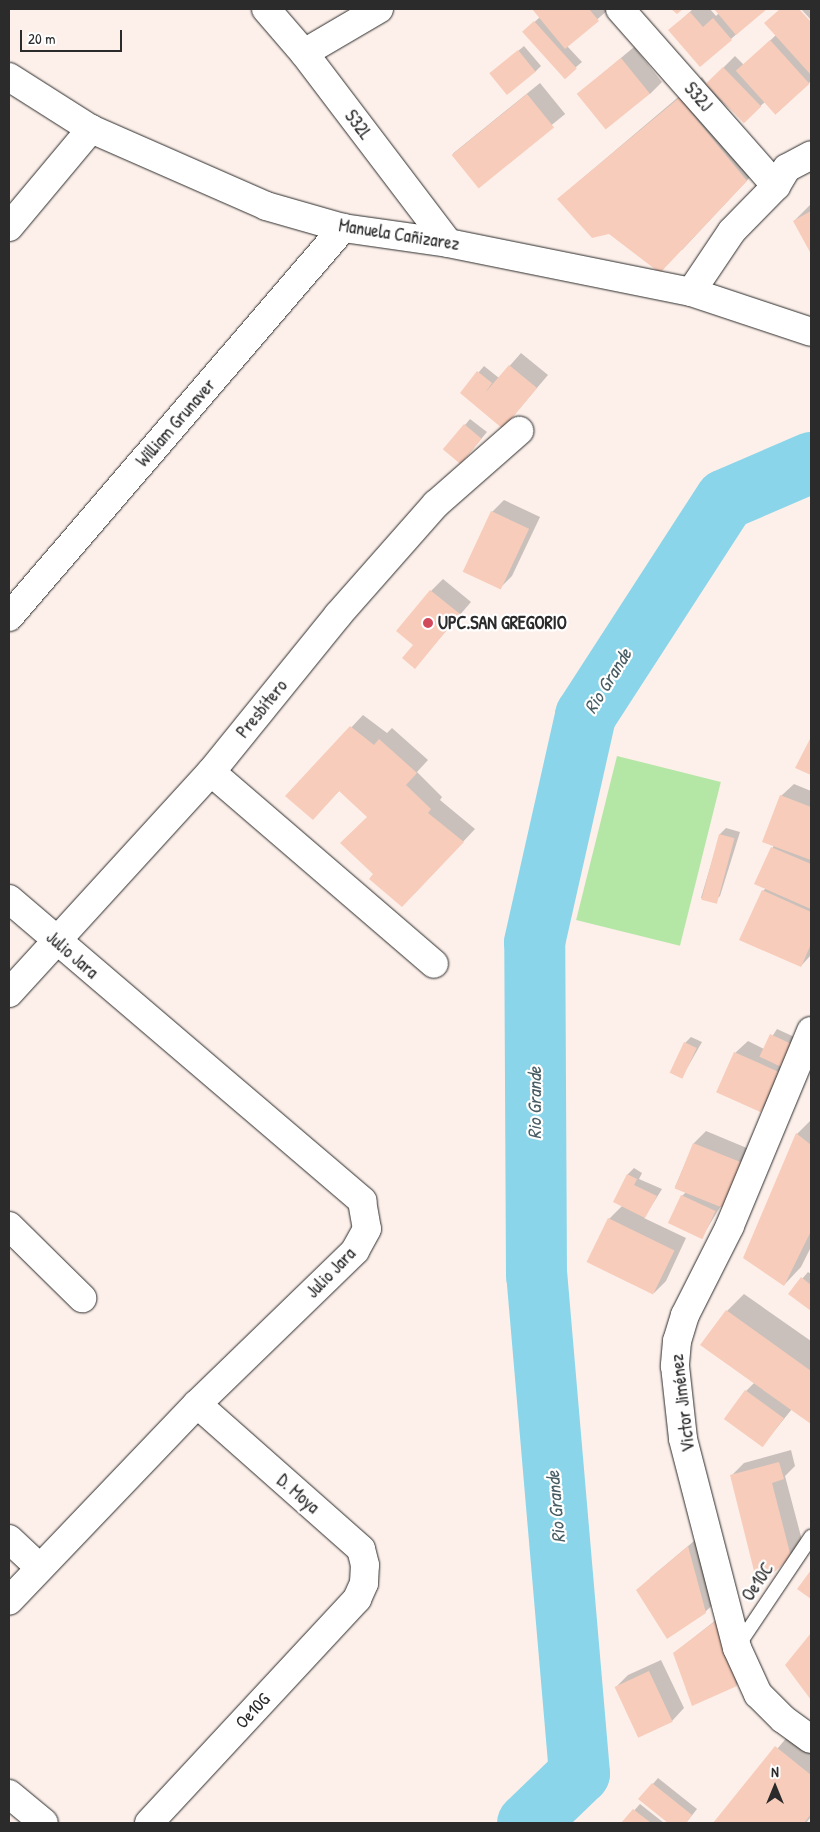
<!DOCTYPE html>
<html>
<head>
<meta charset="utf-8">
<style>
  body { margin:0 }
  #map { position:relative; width:820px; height:1832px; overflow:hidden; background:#fdf0ea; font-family:"Patrick Hand",sans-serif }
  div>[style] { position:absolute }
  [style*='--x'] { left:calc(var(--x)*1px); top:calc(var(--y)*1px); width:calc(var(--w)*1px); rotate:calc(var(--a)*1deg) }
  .green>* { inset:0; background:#b4e6a6; transform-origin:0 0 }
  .shadow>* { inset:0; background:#0003; transform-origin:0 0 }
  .river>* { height:61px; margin:-30.5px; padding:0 30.5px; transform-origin:30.5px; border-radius:30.5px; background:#8ad5ea }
  .building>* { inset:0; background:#f8ccba; transform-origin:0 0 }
  .roads { filter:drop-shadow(0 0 1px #2b2b2b) drop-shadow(0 0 1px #2b2b2b) }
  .service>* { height:14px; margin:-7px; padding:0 7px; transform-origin:7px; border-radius:7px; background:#fff }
  .minor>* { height:28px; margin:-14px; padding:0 14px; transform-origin:14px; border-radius:14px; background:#fff }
  .dots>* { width:14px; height:14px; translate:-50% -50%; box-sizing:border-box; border:2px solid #fff; border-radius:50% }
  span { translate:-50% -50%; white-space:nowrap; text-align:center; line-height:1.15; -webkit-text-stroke:4.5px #fff; paint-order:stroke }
  .street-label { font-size:18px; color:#2b2b2b }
  .poi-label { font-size:18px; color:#2b2b2b; font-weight:700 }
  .left { translate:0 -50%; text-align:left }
  .water-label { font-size:19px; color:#485e64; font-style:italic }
  .frame { position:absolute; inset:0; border:10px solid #2b2b2b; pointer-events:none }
  .north { position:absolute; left:750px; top:1762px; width:50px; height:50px; -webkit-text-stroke:4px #fff; paint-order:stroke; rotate:0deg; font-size:14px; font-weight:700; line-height:20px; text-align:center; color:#2b2b2b }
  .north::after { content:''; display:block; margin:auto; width:18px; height:22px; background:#2b2b2b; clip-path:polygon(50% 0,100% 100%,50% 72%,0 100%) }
  .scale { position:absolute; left:20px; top:30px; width:102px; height:22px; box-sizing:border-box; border:2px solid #2b2b2b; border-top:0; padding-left:6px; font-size:15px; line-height:18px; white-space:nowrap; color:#2b2b2b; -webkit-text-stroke:4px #fff; paint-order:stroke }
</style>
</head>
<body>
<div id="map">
  <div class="green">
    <i style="left:617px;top:756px;width:107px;height:169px;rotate:14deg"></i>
  </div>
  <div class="shadow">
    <i style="clip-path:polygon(533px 9px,609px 9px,567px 46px,582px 62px,564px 77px,530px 26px,540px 17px)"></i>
    <i style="clip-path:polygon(693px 9px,710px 9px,716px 16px,719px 13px,716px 9px,765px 9px,731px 39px,670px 30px)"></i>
    <i style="clip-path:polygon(781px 9px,798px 9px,811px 23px,811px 81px,777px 113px,766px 101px,744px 121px,721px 101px,768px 158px,682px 250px,609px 232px,558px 199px,702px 77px,707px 84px,735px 56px,744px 65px,776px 35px,766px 23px)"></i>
    <i style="clip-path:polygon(801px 9px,811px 9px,811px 20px)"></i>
    <i style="clip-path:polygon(524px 46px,541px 66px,535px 72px,498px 68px)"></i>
    <i style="clip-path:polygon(634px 47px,662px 82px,650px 94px,578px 94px)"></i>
    <i style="left:540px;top:83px;width:40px;height:112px;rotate:51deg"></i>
    <i style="clip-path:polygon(811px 204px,811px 251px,794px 221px)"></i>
    <i style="clip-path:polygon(521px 353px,548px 375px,503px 428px,461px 393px,484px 366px,499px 378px)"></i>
    <i style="clip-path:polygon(470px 419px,487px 432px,467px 456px,465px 425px)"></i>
    <i style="clip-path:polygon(504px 500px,540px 517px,512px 576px,500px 588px,492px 512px)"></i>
    <i style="clip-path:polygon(443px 579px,471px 602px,415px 667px,431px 591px)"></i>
    <i style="clip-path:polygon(363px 715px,387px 733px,392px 728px,428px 760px,417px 772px,442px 797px,440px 800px,475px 829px,414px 894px,375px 874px,368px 817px,340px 790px,325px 806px,287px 796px)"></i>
    <i style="clip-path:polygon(794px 784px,811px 791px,811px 955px,801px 966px,763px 891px,766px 888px,756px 884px,774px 845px,781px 796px)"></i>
    <i style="clip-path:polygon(726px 828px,740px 832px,720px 896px,714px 902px,701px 898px,720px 834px)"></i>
    <i style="clip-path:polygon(777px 1029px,801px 1040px,772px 1099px,760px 1111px,735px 1053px,748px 1041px,764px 1049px)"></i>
    <i style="clip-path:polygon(691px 1037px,702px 1042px,682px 1077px,685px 1043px)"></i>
    <i style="clip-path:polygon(811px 1120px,811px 1247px,801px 1267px,784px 1285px,744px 1258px,797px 1134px)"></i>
    <i style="clip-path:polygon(706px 1131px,754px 1151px,702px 1237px,682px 1196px,686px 1192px,675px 1187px,694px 1143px)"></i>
    <i style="clip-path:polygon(634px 1168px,642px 1173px,639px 1179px,662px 1189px,644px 1218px,686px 1238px,666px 1281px,654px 1293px,609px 1219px,623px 1205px,628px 1174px)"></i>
    <i style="clip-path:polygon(808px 1272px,811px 1274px,811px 1310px,790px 1293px)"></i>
    <i style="clip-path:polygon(744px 1294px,811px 1341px,811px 1423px,792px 1409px,763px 1445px,746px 1391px,755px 1382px,727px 1311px)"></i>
    <i style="clip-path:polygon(791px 1450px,795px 1466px,785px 1476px,803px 1544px,790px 1556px,732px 1475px,744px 1463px)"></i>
    <i style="clip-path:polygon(700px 1536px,718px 1600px,705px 1612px,650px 1578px)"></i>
    <i style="clip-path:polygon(730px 1609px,748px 1673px,736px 1685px,674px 1653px)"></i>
    <i style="clip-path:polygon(811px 1635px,811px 1698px,787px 1665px)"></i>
    <i style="clip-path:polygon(661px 1660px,684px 1708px,672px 1721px,616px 1687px,628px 1675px)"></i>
    <i style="clip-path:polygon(793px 1730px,811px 1744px,811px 1817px,806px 1823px,715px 1823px)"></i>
    <i style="clip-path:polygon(658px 1778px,697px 1809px,686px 1823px,670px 1823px,640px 1799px)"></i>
    <i style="clip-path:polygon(640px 1804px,664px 1823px,623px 1823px)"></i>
  </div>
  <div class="river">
    <i style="--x:527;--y:1823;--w:72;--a:-43.9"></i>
    <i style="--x:579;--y:1773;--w:500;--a:-94.9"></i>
    <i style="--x:536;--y:1275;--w:333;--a:-90.3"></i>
    <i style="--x:534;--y:942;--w:233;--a:-77.3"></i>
    <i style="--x:585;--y:715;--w:257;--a:-57.1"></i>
    <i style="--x:725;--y:499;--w:94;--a:-23.3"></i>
  </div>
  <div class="building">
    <i style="clip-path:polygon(532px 9px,589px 9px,599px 21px,565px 49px)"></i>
    <i style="clip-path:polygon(671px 9px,683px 9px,677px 14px)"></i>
    <i style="clip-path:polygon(714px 9px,767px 9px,736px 35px)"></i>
    <i style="clip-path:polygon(780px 9px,799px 9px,811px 22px,811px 75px,764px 23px)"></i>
    <i style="clip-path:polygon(690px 12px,703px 27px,713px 18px,732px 40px,700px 67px,668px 30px)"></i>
    <i style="left:534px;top:21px;width:64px;height:16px;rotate:48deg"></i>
    <i style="left:770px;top:40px;width:59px;height:46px;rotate:48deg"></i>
    <i style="left:518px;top:50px;width:28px;height:37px;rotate:51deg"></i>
    <i style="left:621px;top:58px;width:46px;height:57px;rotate:51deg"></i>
    <i style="left:723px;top:67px;width:55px;height:24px;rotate:46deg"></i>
    <i style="left:527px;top:94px;width:43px;height:97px;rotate:51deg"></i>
    <i style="clip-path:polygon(679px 98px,747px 181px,660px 273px,609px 234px,592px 238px,557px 199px)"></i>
    <i style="clip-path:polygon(811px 211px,811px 254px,793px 221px)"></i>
    <i style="clip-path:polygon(509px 365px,537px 388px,503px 429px,460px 393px,477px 371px,492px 383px,485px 393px)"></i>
    <i style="left:464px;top:424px;width:23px;height:33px;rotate:40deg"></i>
    <i style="left:491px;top:511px;width:42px;height:67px;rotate:25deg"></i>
    <i style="clip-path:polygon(430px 590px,460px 614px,415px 669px,402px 658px,413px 645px,396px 631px)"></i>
    <i style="clip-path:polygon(350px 726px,374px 745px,379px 739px,417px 773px,406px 785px,431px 809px,428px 813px,464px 842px,402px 907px,369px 879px,373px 874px,340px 843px,367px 817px,339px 791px,313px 820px,285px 796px)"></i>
    <i style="clip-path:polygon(811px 737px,811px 775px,795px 768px)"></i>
    <i style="clip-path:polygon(780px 795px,811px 807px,811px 860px,762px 842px)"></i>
    <i style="left:719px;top:834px;width:16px;height:68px;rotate:15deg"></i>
    <i style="clip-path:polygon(771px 847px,811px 864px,811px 909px,754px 884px)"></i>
    <i style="clip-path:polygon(762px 890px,811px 912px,811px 944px,801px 967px,739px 940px)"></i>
    <i style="left:770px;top:1034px;width:29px;height:25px;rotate:25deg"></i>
    <i style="left:684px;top:1042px;width:14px;height:34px;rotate:25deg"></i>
    <i style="left:734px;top:1052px;width:49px;height:44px;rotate:24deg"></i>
    <i style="clip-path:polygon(796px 1133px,811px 1145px,811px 1231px,784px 1286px,743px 1258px)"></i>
    <i style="left:693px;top:1143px;width:53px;height:49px;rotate:22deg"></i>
    <i style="clip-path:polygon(627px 1174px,637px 1179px,634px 1185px,657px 1196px,645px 1218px,613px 1202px)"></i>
    <i style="left:681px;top:1195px;width:38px;height:31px;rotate:25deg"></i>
    <i style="left:608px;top:1218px;width:74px;height:49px;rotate:26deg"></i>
    <i style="clip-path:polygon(801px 1277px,811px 1285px,811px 1311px,788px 1294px)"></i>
    <i style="clip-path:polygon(726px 1310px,811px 1371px,811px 1424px,700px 1345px)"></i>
    <i style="left:745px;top:1390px;width:48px;height:36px;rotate:36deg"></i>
    <i style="clip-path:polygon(779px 1462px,784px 1479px,772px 1483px,791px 1557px,758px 1587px,730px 1475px)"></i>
    <i style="clip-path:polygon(688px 1546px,706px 1613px,667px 1639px,636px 1590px)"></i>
    <i style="clip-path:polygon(811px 1570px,811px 1599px,797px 1589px)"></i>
    <i style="clip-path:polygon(717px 1620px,737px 1686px,692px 1706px,673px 1653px)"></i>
    <i style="clip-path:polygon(811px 1633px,811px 1700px,785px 1665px)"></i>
    <i style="left:649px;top:1671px;width:56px;height:38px;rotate:65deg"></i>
    <i style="clip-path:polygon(775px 1746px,811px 1775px,811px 1814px,804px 1823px,713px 1823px)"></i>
    <i style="clip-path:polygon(652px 1783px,692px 1815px,686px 1823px,668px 1823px,638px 1799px)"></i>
    <i style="clip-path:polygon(633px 1809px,651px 1823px,621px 1823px)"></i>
  </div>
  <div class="roads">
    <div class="service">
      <i style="--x:737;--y:1647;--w:133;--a:-56.1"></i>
    </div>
    <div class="minor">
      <i style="--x:266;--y:9;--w:58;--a:49.2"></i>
      <i style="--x:304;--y:53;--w:238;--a:52.8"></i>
      <i style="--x:620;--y:9;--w:236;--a:48.6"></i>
      <i style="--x:304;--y:53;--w:87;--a:-30.4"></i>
      <i style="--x:9;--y:77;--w:97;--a:32.4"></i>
      <i style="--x:91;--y:129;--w:191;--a:23.7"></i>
      <i style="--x:266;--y:206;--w:80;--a:15.9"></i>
      <i style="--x:343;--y:228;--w:106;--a:8.1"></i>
      <i style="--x:448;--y:243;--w:248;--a:11.4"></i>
      <i style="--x:691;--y:292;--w:126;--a:18.4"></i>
      <i style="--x:9;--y:227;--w:128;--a:-50.1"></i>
      <i style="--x:691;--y:292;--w:73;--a:-56.1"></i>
      <i style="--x:732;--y:231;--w:63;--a:-45.6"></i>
      <i style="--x:776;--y:186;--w:21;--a:-59"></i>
      <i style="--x:787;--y:168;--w:27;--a:-28"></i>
      <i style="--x:9;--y:617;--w:513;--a:-49.35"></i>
      <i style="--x:211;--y:772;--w:294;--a:40.7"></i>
      <i style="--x:9;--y:899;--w:465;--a:40.5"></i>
      <i style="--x:362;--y:1201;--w:28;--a:80"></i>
      <i style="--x:367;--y:1229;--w:25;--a:119"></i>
      <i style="--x:355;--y:1251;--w:220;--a:135.9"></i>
      <i style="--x:197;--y:1404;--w:272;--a:133.7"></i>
      <i style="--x:9;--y:993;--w:299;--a:-47.6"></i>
      <i style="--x:211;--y:772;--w:202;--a:-51"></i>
      <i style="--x:338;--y:615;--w:148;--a:-48.6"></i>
      <i style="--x:436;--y:504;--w:111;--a:-41.3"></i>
      <i style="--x:811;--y:1031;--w:211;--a:112.6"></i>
      <i style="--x:730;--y:1226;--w:100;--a:116.8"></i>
      <i style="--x:685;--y:1315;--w:27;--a:107"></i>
      <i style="--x:677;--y:1341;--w:25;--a:95"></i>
      <i style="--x:675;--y:1366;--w:73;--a:83.7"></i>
      <i style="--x:683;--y:1439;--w:216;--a:75.5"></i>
      <i style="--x:737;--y:1648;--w:51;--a:65.5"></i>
      <i style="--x:758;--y:1694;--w:35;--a:45"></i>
      <i style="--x:783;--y:1719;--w:34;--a:36"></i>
      <i style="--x:9;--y:1226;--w:103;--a:44.6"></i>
      <i style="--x:9;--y:1539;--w:42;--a:43.1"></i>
      <i style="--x:9;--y:1794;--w:45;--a:39.6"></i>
      <i style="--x:149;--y:1823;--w:306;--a:-47.1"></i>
      <i style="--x:357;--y:1599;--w:17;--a:-66"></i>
      <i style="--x:364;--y:1583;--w:18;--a:-87"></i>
      <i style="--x:365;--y:1565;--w:16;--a:-104"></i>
      <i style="--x:361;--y:1549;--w:219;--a:-138.5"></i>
    </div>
  </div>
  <div class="dots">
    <i style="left:428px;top:623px;background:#d1495b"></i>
  </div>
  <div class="street-label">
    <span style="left:698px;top:97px;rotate:49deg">S32J</span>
    <span style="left:358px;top:125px;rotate:53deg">S32L</span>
    <span style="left:399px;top:235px;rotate:9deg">Manuela Cañizarez</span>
    <span style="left:176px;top:423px;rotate:-49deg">William Grunaver</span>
    <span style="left:262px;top:709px;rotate:-51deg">Presbítero</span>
    <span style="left:72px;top:955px;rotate:41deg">Julio Jara</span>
    <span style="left:331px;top:1273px;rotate:-46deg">Julio Jara</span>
    <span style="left:683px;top:1403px;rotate:-97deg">Victor Jiménez</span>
    <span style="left:298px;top:1494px;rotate:41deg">D. Moya</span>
    <span style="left:758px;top:1582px;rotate:-56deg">Oe10C</span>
    <span style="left:253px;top:1711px;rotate:-47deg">Oe10G</span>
  </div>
  <div class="poi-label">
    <span class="left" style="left:438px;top:623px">UPC.SAN GREGORIO</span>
  </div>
  <div class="water-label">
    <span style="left:608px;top:681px;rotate:-58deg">Rio Grande</span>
    <span style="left:535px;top:1103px;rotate:-90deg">Rio Grande</span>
    <span style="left:556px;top:1507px;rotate:-95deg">Rio Grande</span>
  </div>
  <div class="frame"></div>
  <div class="north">N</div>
  <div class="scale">20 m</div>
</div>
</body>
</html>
